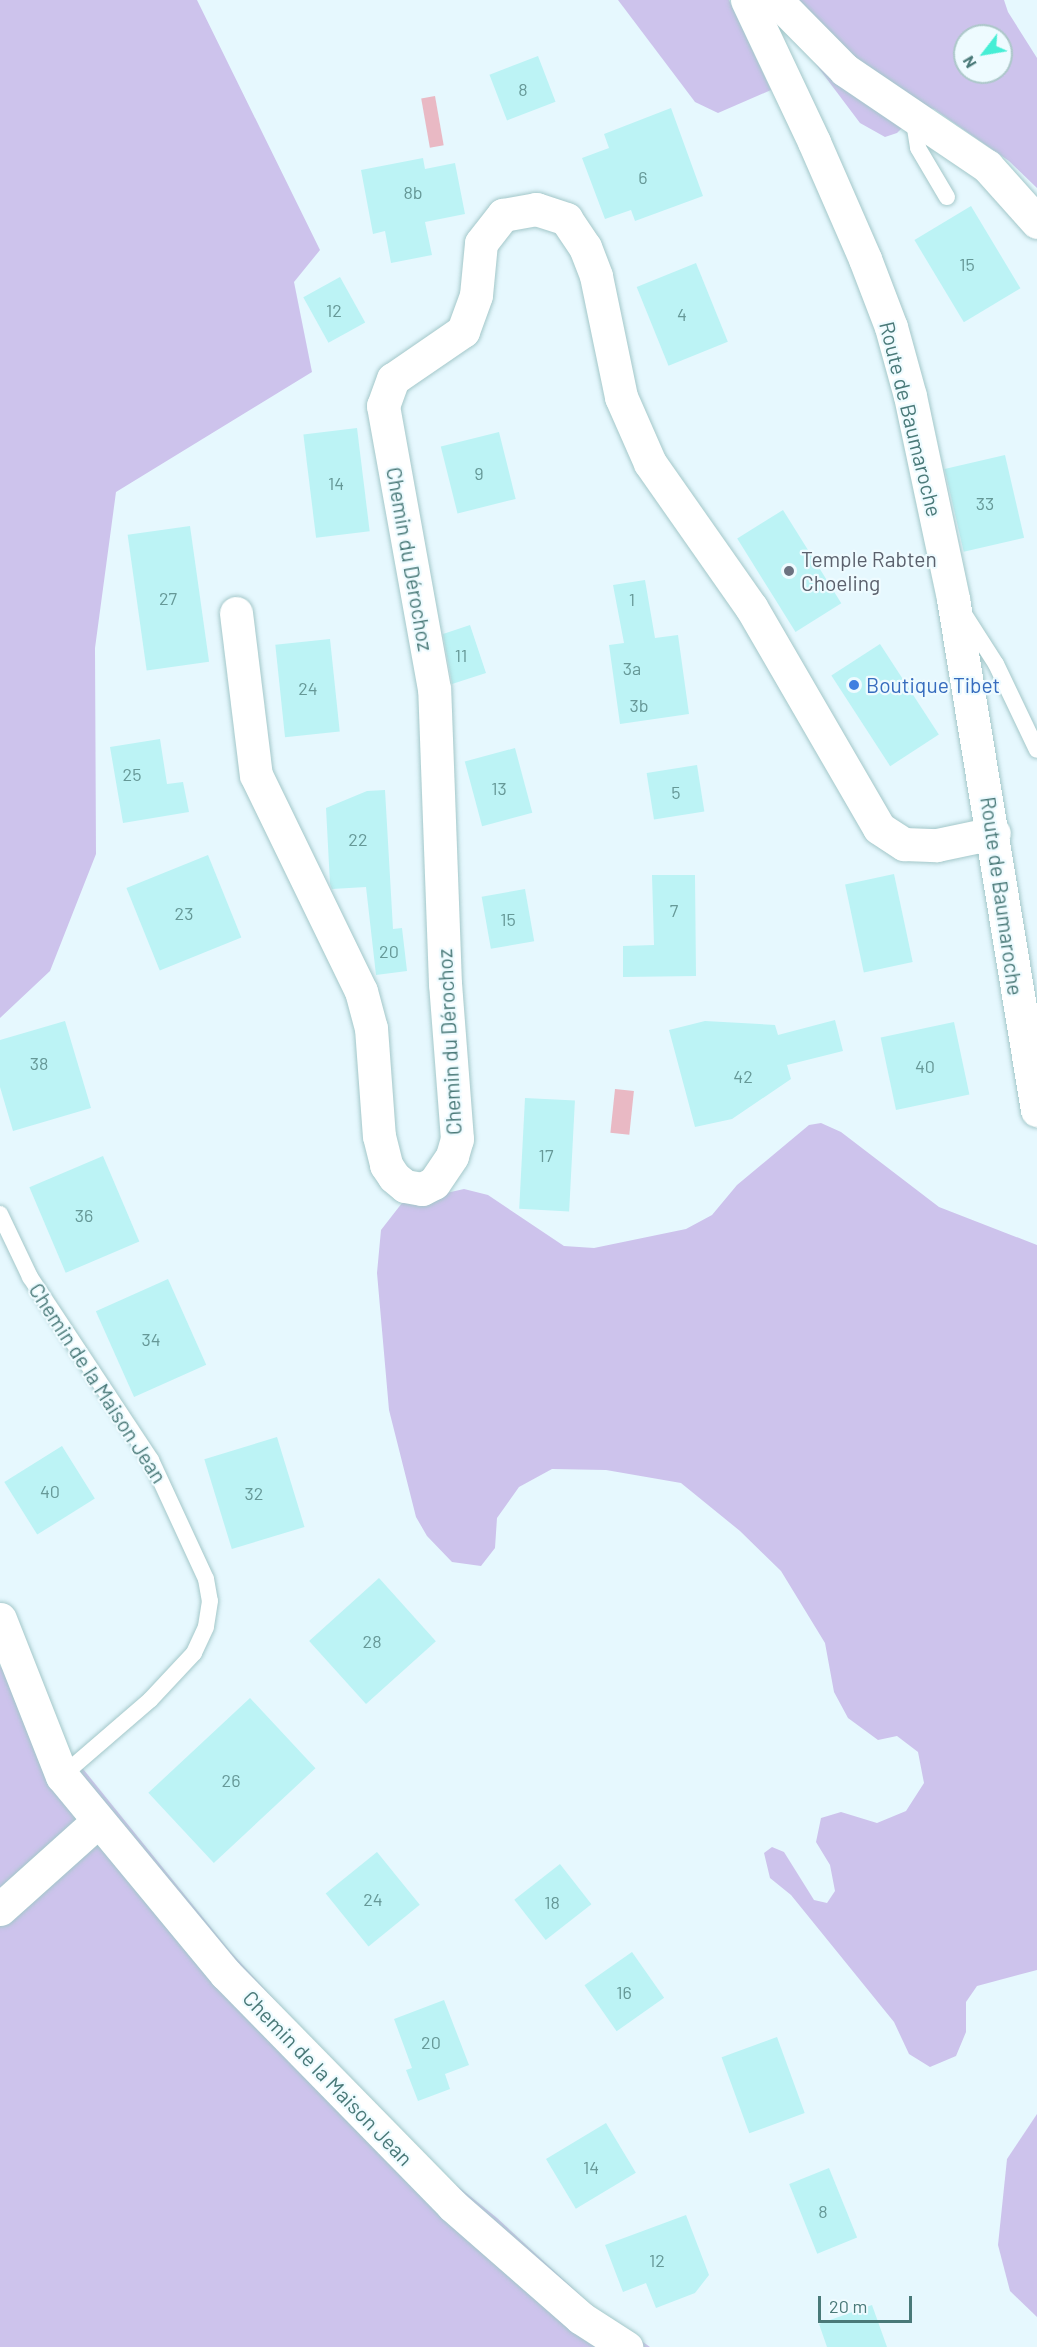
<!DOCTYPE html>
<html>
<head>
<meta charset="utf-8">
<style>
  body { margin:0 }
  #map { position:relative; width:1037px; height:2347px; overflow:hidden; background:#e6f8fe; font-family:Barlow,sans-serif }
  div>[style] { position:absolute }
  [style*='--x'] { left:calc(var(--x)*1px); top:calc(var(--y)*1px); width:calc(var(--w)*1px); rotate:calc(var(--a)*1deg) }
  .green>* { inset:0; background:#cdc3ec }
  .water>* { inset:0; background:#e9b9c4; transform-origin:0 0 }
  .building>* { inset:0; background:#bcf3f5; transform-origin:0 0 }
  .roads { filter:drop-shadow(0 0 2px #a3c7c9) drop-shadow(0 0 2px #a3c7c9) }
  .service>* { height:16px; margin:-8px; padding:0 8px; transform-origin:8px; border-radius:8px; background:#fff }
  .minor>* { height:33px; margin:-16.5px; padding:0 16.5px; transform-origin:16.5px; border-radius:16.5px; background:#fff }
  .dots>* { width:16px; height:16px; translate:-50% -50%; box-sizing:border-box; border:3px solid #eefbff; border-radius:50% }
  span { translate:-50% -50%; white-space:nowrap; text-align:center; line-height:1.15; -webkit-text-stroke:4.5px #eefbff; paint-order:stroke }
  .number-label { font-size:18px; color:#669897 }
  .number-label span { -webkit-text-stroke-width:0 }
  .street-label { font-size:21px; color:#497978 }
  .worship-label { font-size:21px; color:#5b616d }
  .left { translate:0 -50%; text-align:left }
  .shop-label { font-size:21px; color:#366cbe }
  .north { position:absolute; left:953px; top:24px; width:60px; height:60px; box-sizing:border-box; background:#eefbff; border:2px solid #acc7c9; border-radius:50%; rotate:239deg; font-size:16px; font-weight:700; line-height:24px; text-align:center; color:#497978 }
  .north::after { content:''; display:block; margin:auto; width:21px; height:27px; background:#45eed5; clip-path:polygon(50% 0,100% 100%,50% 72%,0 100%) }
  .scale { position:absolute; left:818px; top:2296px; width:94px; height:27px; box-sizing:border-box; border:3px solid #497978; border-top:0; padding-left:8px; font-size:18px; line-height:21px; white-space:nowrap; color:#497978; -webkit-text-stroke:4px #eefbff; paint-order:stroke }
</style>
</head>
<body>
<div id="map">
  <div class="green">
    <i style="clip-path:polygon(0 0,197px 0,320px 250px,294px 282px,312px 372px,116px 492px,95px 648px,96px 854px,50px 971px,0 1018px)"></i>
    <i style="clip-path:polygon(618px 0,729px 0,771px 90px,718px 113px,695px 102px)"></i>
    <i style="clip-path:polygon(evenodd,778px 0,1004px 0,1008px 12px,1037px 58px,1037px 188px,1009px 161px,934px 109px,923px 107px,897px 133px,885px 137px,860px 123px,796px 38px,778px 0,965px 36px,1001px 36px,1001px 72px,965px 72px,965px 36px)"></i>
    <i style="clip-path:polygon(821px 1123px,841px 1132px,939px 1207px,1037px 1245px,1037px 1970px,977px 1986px,966px 2002px,966px 2032px,956px 2056px,930px 2067px,909px 2054px,894px 2022px,791px 1895px,770px 1878px,764px 1853px,772px 1847px,784px 1852px,814px 1900px,827px 1903px,835px 1891px,830px 1865px,816px 1842px,821px 1818px,841px 1812px,877px 1823px,906px 1811px,924px 1783px,918px 1752px,897px 1736px,878px 1740px,848px 1718px,834px 1692px,825px 1643px,781px 1571px,740px 1531px,681px 1483px,606px 1470px,552px 1469px,519px 1487px,497px 1518px,495px 1548px,481px 1566px,452px 1562px,427px 1536px,416px 1517px,389px 1410px,377px 1273px,381px 1230px,402px 1203px,464px 1189px,488px 1195px,564px 1246px,594px 1248px,686px 1229px,712px 1215px,737px 1185px,809px 1125px)"></i>
    <i style="clip-path:polygon(0 1666px,230px 1951px,350px 2082px,439px 2171px,497px 2218px,591px 2305px,650px 2347px,0 2347px)"></i>
    <i style="clip-path:polygon(1037px 2114px,1037px 2317px,1010px 2291px,998px 2245px,1007px 2159px)"></i>
  </div>
  <div class="water">
    <i style="left:435px;top:96px;width:50px;height:14px;rotate:80deg"></i>
    <i style="left:615px;top:1089px;width:19px;height:44px;rotate:6deg"></i>
  </div>
  <div class="building">
    <i style="left:538px;top:56px;width:49px;height:52px;rotate:69deg"></i>
    <i style="clip-path:polygon(671px 108px,703px 196px,635px 221px,631px 210px,605px 219px,582px 158px,609px 148px,604px 134px)"></i>
    <i style="clip-path:polygon(423px 158px,425px 169px,455px 163px,465px 214px,425px 222px,432px 255px,391px 263px,385px 231px,373px 234px,361px 170px)"></i>
    <i style="left:971px;top:206px;width:96px;height:66px;rotate:59deg"></i>
    <i style="left:696px;top:263px;width:85px;height:64px;rotate:68deg"></i>
    <i style="left:340px;top:277px;width:52px;height:42px;rotate:61deg"></i>
    <i style="left:357px;top:428px;width:104px;height:54px;rotate:83deg"></i>
    <i style="left:499px;top:432px;width:69px;height:60px;rotate:76deg"></i>
    <i style="left:1005px;top:455px;width:85px;height:62px;rotate:77deg"></i>
    <i style="left:783px;top:510px;width:110px;height:54px;rotate:58deg"></i>
    <i style="left:190px;top:526px;width:137px;height:63px;rotate:82deg"></i>
    <i style="clip-path:polygon(645px 580px,655px 638px,678px 635px,689px 714px,620px 724px,609px 645px,624px 643px,613px 585px)"></i>
    <i style="clip-path:polygon(470px 625px,486px 673px,452px 684px,443px 634px)"></i>
    <i style="left:330px;top:639px;width:93px;height:55px;rotate:84deg"></i>
    <i style="left:880px;top:644px;width:108px;height:58px;rotate:57deg"></i>
    <i style="clip-path:polygon(160px 739px,167px 784px,183px 782px,189px 812px,123px 823px,110px 747px)"></i>
    <i style="left:515px;top:748px;width:67px;height:52px;rotate:75deg"></i>
    <i style="left:697px;top:765px;width:47px;height:51px;rotate:81deg"></i>
    <i style="clip-path:polygon(385px 790px,393px 929px,402px 928px,407px 971px,376px 975px,366px 887px,332px 889px,330px 884px,326px 808px,367px 791px)"></i>
    <i style="left:208px;top:855px;width:89px;height:88px;rotate:68deg"></i>
    <i style="left:894px;top:874px;width:90px;height:50px;rotate:78deg"></i>
    <i style="clip-path:polygon(652px 875px,695px 875px,696px 976px,623px 977px,623px 946px,654px 945px)"></i>
    <i style="left:525px;top:889px;width:53px;height:44px;rotate:80deg"></i>
    <i style="clip-path:polygon(835px 1020px,843px 1051px,787px 1065px,791px 1079px,732px 1119px,695px 1127px,669px 1030px,705px 1021px,775px 1025px,778px 1035px)"></i>
    <i style="clip-path:polygon(65px 1021px,91px 1108px,13px 1131px,0 1087px,0 1040px)"></i>
    <i style="left:954px;top:1022px;width:74px;height:75px;rotate:78deg"></i>
    <i style="left:525px;top:1098px;width:50px;height:111px;rotate:3deg"></i>
    <i style="left:103px;top:1156px;width:93px;height:80px;rotate:67deg"></i>
    <i style="left:168px;top:1279px;width:94px;height:79px;rotate:66deg"></i>
    <i style="left:277px;top:1437px;width:94px;height:76px;rotate:73deg"></i>
    <i style="left:62px;top:1446px;width:62px;height:68px;rotate:58deg"></i>
    <i style="left:379px;top:1578px;width:85px;height:94px;rotate:48deg"></i>
    <i style="left:250px;top:1698px;width:96px;height:139px;rotate:47deg"></i>
    <i style="left:377px;top:1852px;width:68px;height:66px;rotate:51deg"></i>
    <i style="left:560px;top:1864px;width:51px;height:58px;rotate:52deg"></i>
    <i style="left:632px;top:1952px;width:56px;height:58px;rotate:55deg"></i>
    <i style="clip-path:polygon(444px 2000px,469px 2065px,445px 2074px,450px 2089px,418px 2101px,406px 2070px,412px 2068px,394px 2019px)"></i>
    <i style="left:777px;top:2037px;width:81px;height:59px;rotate:70deg"></i>
    <i style="left:606px;top:2123px;width:58px;height:70px;rotate:59deg"></i>
    <i style="left:829px;top:2168px;width:75px;height:43px;rotate:68deg"></i>
    <i style="clip-path:polygon(686px 2215px,709px 2275px,695px 2293px,656px 2308px,646px 2283px,623px 2292px,605px 2245px)"></i>
    <i style="clip-path:polygon(872px 2305px,887px 2347px,827px 2347px,819px 2324px)"></i>
  </div>
  <div class="roads">
    <div class="service">
      <i style="--x:913;--y:116;--w:32;--a:81"></i>
      <i style="--x:918;--y:148;--w:57;--a:59.4"></i>
      <i style="--x:964;--y:614;--w:59;--a:57.4"></i>
      <i style="--x:996;--y:664;--w:95;--a:64.5"></i>
      <i style="--x:0;--y:1214;--w:70;--a:64.5"></i>
      <i style="--x:30;--y:1277;--w:219;--a:56.5"></i>
      <i style="--x:151;--y:1460;--w:131;--a:65.2"></i>
      <i style="--x:206;--y:1579;--w:22;--a:80"></i>
      <i style="--x:210;--y:1601;--w:26;--a:99"></i>
      <i style="--x:206;--y:1627;--w:29;--a:115"></i>
      <i style="--x:194;--y:1653;--w:64;--a:133.1"></i>
      <i style="--x:150;--y:1700;--w:116;--a:139.2"></i>
    </div>
    <div class="minor">
      <i style="--x:747;--y:0;--w:157;--a:64.7"></i>
      <i style="--x:814;--y:142;--w:128;--a:66.4"></i>
      <i style="--x:865;--y:259;--w:73;--a:69.1"></i>
      <i style="--x:891;--y:327;--w:72;--a:74.6"></i>
      <i style="--x:910;--y:396;--w:208;--a:78"></i>
      <i style="--x:953;--y:599;--w:518;--a:80.67"></i>
      <i style="--x:776;--y:0;--w:98;--a:45.4"></i>
      <i style="--x:845;--y:70;--w:171;--a:34.1"></i>
      <i style="--x:987;--y:166;--w:75;--a:48.2"></i>
      <i style="--x:236;--y:613;--w:163;--a:83"></i>
      <i style="--x:256;--y:775;--w:240;--a:64.1"></i>
      <i style="--x:361;--y:991;--w:38;--a:75"></i>
      <i style="--x:371;--y:1028;--w:108;--a:85.8"></i>
      <i style="--x:379;--y:1136;--w:30;--a:76"></i>
      <i style="--x:386;--y:1165;--w:14;--a:56"></i>
      <i style="--x:394;--y:1177;--w:14;--a:39"></i>
      <i style="--x:405;--y:1186;--w:17;--a:10"></i>
      <i style="--x:422;--y:1189;--w:13;--a:-27"></i>
      <i style="--x:434;--y:1183;--w:32;--a:-56"></i>
      <i style="--x:452;--y:1156;--w:18;--a:-74"></i>
      <i style="--x:457;--y:1139;--w:155;--a:-94.4"></i>
      <i style="--x:445;--y:984;--w:295;--a:-92.1"></i>
      <i style="--x:434;--y:689;--w:288;--a:-100.2"></i>
      <i style="--x:383;--y:406;--w:29;--a:-70"></i>
      <i style="--x:393;--y:379;--w:85;--a:-34.4"></i>
      <i style="--x:463;--y:331;--w:38;--a:-70"></i>
      <i style="--x:476;--y:295;--w:52;--a:-84.5"></i>
      <i style="--x:481;--y:243;--w:36;--a:-52"></i>
      <i style="--x:503;--y:215;--w:34;--a:-10"></i>
      <i style="--x:536;--y:209;--w:32;--a:18"></i>
      <i style="--x:566;--y:219;--w:34;--a:56"></i>
      <i style="--x:585;--y:247;--w:31;--a:69"></i>
      <i style="--x:596;--y:276;--w:124;--a:78.3"></i>
      <i style="--x:621;--y:397;--w:72;--a:66.3"></i>
      <i style="--x:650;--y:463;--w:176;--a:55"></i>
      <i style="--x:751;--y:607;--w:255;--a:59.9"></i>
      <i style="--x:879;--y:828;--w:30;--a:33"></i>
      <i style="--x:904;--y:844;--w:33;--a:2"></i>
      <i style="--x:937;--y:845;--w:58;--a:-11.9"></i>
      <i style="--x:0;--y:1619;--w:169;--a:68.5"></i>
      <i style="--x:62;--y:1776;--w:257;--a:50.4"></i>
      <i style="--x:226;--y:1974;--w:323;--a:45.6"></i>
      <i style="--x:452;--y:2205;--w:171;--a:41.2"></i>
      <i style="--x:581;--y:2318;--w:54;--a:32.8"></i>
      <i style="--x:0;--y:1909;--w:132;--a:-41.9"></i>
    </div>
  </div>
  <div class="dots">
    <i style="left:789px;top:571px;background:#6b7280"></i>
    <i style="left:854px;top:685px;background:#3f7fe0"></i>
  </div>
  <div class="number-label">
    <span style="left:523px;top:89px">8</span>
    <span style="left:643px;top:177px">6</span>
    <span style="left:413px;top:192px">8b</span>
    <span style="left:967px;top:264px">15</span>
    <span style="left:334px;top:310px">12</span>
    <span style="left:682px;top:314px">4</span>
    <span style="left:479px;top:473px">9</span>
    <span style="left:336px;top:483px">14</span>
    <span style="left:985px;top:503px">33</span>
    <span style="left:168px;top:598px">27</span>
    <span style="left:632px;top:599px">1</span>
    <span style="left:461px;top:655px">11</span>
    <span style="left:632px;top:668px">3a</span>
    <span style="left:308px;top:688px">24</span>
    <span style="left:639px;top:705px">3b</span>
    <span style="left:132px;top:774px">25</span>
    <span style="left:499px;top:788px">13</span>
    <span style="left:676px;top:792px">5</span>
    <span style="left:358px;top:839px">22</span>
    <span style="left:674px;top:910px">7</span>
    <span style="left:184px;top:913px">23</span>
    <span style="left:508px;top:919px">15</span>
    <span style="left:389px;top:951px">20</span>
    <span style="left:39px;top:1063px">38</span>
    <span style="left:925px;top:1066px">40</span>
    <span style="left:743px;top:1076px">42</span>
    <span style="left:546px;top:1155px">17</span>
    <span style="left:84px;top:1215px">36</span>
    <span style="left:151px;top:1339px">34</span>
    <span style="left:50px;top:1491px">40</span>
    <span style="left:254px;top:1493px">32</span>
    <span style="left:372px;top:1641px">28</span>
    <span style="left:231px;top:1780px">26</span>
    <span style="left:373px;top:1899px">24</span>
    <span style="left:552px;top:1902px">18</span>
    <span style="left:624px;top:1992px">16</span>
    <span style="left:431px;top:2042px">20</span>
    <span style="left:591px;top:2167px">14</span>
    <span style="left:823px;top:2211px">8</span>
    <span style="left:657px;top:2260px">12</span>
  </div>
  <div class="street-label">
    <span style="left:911px;top:419px;rotate:76deg">Route de Baumaroche</span>
    <span style="left:410px;top:559px;rotate:80deg">Chemin du Dérochoz</span>
    <span style="left:1002px;top:896px;rotate:82deg">Route de Baumaroche</span>
    <span style="left:449px;top:1042px;rotate:-93deg">Chemin du Dérochoz</span>
    <span style="left:98px;top:1383px;rotate:57deg">Chemin de la Maison Jean</span>
    <span style="left:328px;top:2078px;rotate:46deg">Chemin de la Maison Jean</span>
  </div>
  <div class="worship-label">
    <span class="left" style="left:801px;top:571px">Temple Rabten<br>Choeling</span>
  </div>
  <div class="shop-label">
    <span class="left" style="left:866px;top:685px">Boutique Tibet</span>
  </div>
  <div class="north">N</div>
  <div class="scale">20 m</div>
</div>
</body>
</html>
